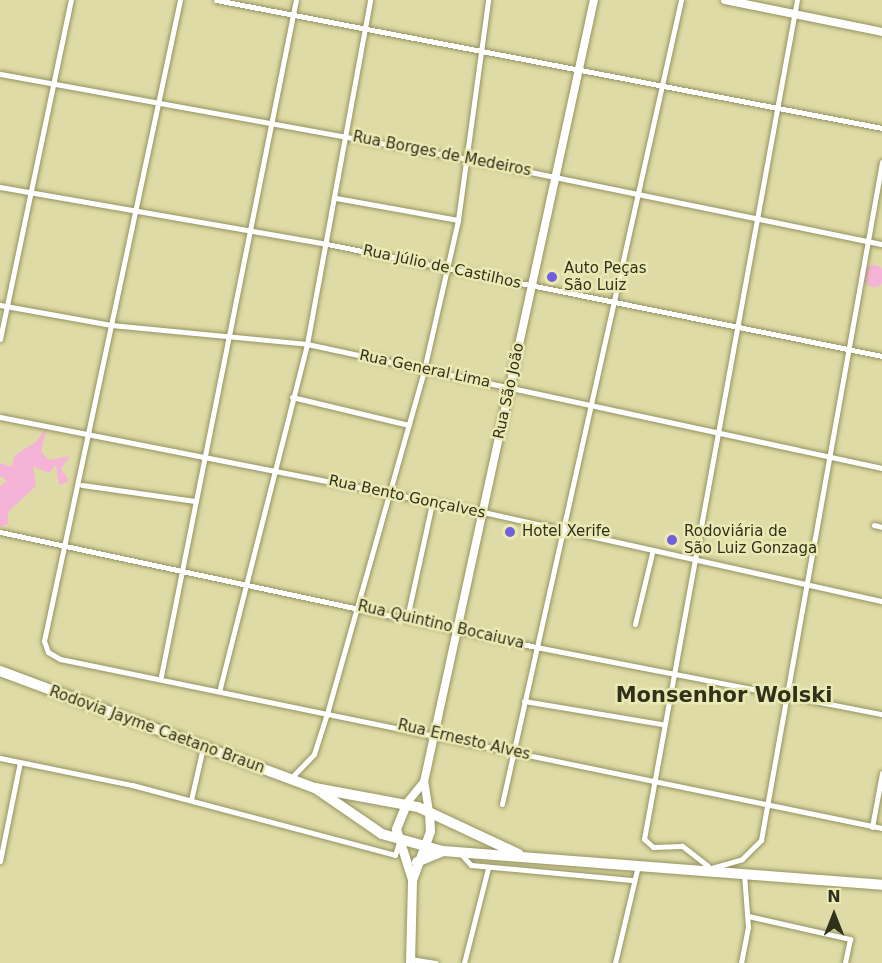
<!DOCTYPE html>
<html>
<head>
<meta charset="utf-8">
<style>
  body { margin:0 }
  #map { position:relative; width:882px; height:963px; overflow:hidden; background:#dedba6; font-family:"DejaVu Sans",sans-serif }
  div>[style] { position:absolute }
  [style*='--x'] { left:calc(var(--x)*1px); top:calc(var(--y)*1px); width:calc(var(--w)*1px); rotate:calc(var(--a)*1deg) }
  .green>* { inset:0; background:#f5b3d7 }
  .round { border-radius:50% }
  .roads { filter:drop-shadow(0 0 2px #959360) drop-shadow(0 0 2px #959360) }
  .street>* { height:5px; margin:-2.5px; padding:0 2.5px; transform-origin:2.5px; border-radius:2.5px; background:#fff }
  .secondary>* { height:8px; margin:-4px; padding:0 4px; transform-origin:4px; border-radius:4px; background:#fff }
  .primary>* { height:9px; margin:-4.5px; padding:0 4.5px; transform-origin:4.5px; border-radius:4.5px; background:#fff }
  .highway>* { height:10px; margin:-5px; padding:0 5px; transform-origin:5px; border-radius:5px; background:#fff }
  .dots>* { width:16px; height:16px; translate:-50% -50%; box-sizing:border-box; border:3px solid #ebe9b3; border-radius:50% }
  span { translate:-50% -50%; white-space:nowrap; text-align:center; line-height:1.15; -webkit-text-stroke:5px #ebe9b3; paint-order:stroke }
  .street-label { font-size:15px; color:#31301b }
  .poi-label { font-size:15px; color:#31301b }
  .left { translate:0 -50%; text-align:left }
  .district-label { font-size:21px; color:#31301b; font-weight:700 }
  .north { position:absolute; left:804px; top:885px; width:60px; height:60px; -webkit-text-stroke:4px #ebe9b3; paint-order:stroke; rotate:0deg; font-size:16px; font-weight:700; line-height:24px; text-align:center; color:#31301b }
  .north::after { content:''; display:block; margin:auto; width:21px; height:27px; background:#31301b; clip-path:polygon(50% 0,100% 100%,50% 72%,0 100%) }
</style>
</head>
<body>
<div id="map">
  <div class="green">
    <i class="round" style="left:863px;top:265px;width:22px;height:22px"></i>
    <i style="clip-path:polygon(47px 427px,41px 452px,49px 460px,70px 456px,61px 469px,69px 481px,59px 485px,56px 465px,49px 473px,33px 466px,36px 486px,8px 512px,8px 524px,0 527px,0 486px,7px 481px,0 476px,0 463px,12px 467px,14px 456px,37px 441px)"></i>
  </div>
  <div class="roads">
    <div class="street">
      <i style="--x:180;--y:0;--w:655;--a:101.98"></i>
      <i style="--x:44;--y:641;--w:12;--a:70"></i>
      <i style="--x:48;--y:652;--w:14;--a:30"></i>
      <i style="--x:60;--y:659;--w:839;--a:11.62"></i>
      <i style="--x:216;--y:0;--w:678;--a:10.88"></i>
      <i style="--x:0;--y:74;--w:475;--a:10.3"></i>
      <i style="--x:467;--y:159;--w:424;--a:11.6"></i>
      <i style="--x:0;--y:187;--w:332;--a:9.9"></i>
      <i style="--x:327;--y:244;--w:566;--a:11.41"></i>
      <i style="--x:336;--y:198;--w:124;--a:10.2"></i>
      <i style="--x:0;--y:305;--w:113;--a:10.2"></i>
      <i style="--x:111;--y:325;--w:197;--a:5.5"></i>
      <i style="--x:307;--y:344;--w:588;--a:12.17"></i>
      <i style="--x:0;--y:339;--w:346;--a:-78.2"></i>
      <i style="--x:292;--y:397;--w:120;--a:13.5"></i>
      <i style="--x:0;--y:417;--w:492;--a:11.1"></i>
      <i style="--x:483;--y:512;--w:409;--a:12.6"></i>
      <i style="--x:82;--y:485;--w:114;--a:8.1"></i>
      <i style="--x:874;--y:525;--w:8;--a:14"></i>
      <i style="--x:0;--y:532;--w:548;--a:12.11"></i>
      <i style="--x:536;--y:647;--w:352;--a:11"></i>
      <i style="--x:407;--y:618;--w:118;--a:-77.7"></i>
      <i style="--x:635;--y:624;--w:73;--a:-76.5"></i>
      <i style="--x:161;--y:676;--w:689;--a:-78.71"></i>
      <i style="--x:220;--y:688;--w:355;--a:-75.8"></i>
      <i style="--x:307;--y:344;--w:350;--a:-79.6"></i>
      <i style="--x:524;--y:701;--w:140;--a:9.5"></i>
      <i style="--x:0;--y:758;--w:135;--a:11.6"></i>
      <i style="--x:132;--y:785;--w:272;--a:14.9"></i>
      <i style="--x:395;--y:855;--w:13;--a:-72"></i>
      <i style="--x:291;--y:778;--w:33;--a:-46"></i>
      <i style="--x:314;--y:754;--w:46;--a:-72.3"></i>
      <i style="--x:328;--y:710;--w:353;--a:-74.2"></i>
      <i style="--x:424;--y:370;--w:154;--a:-77.2"></i>
      <i style="--x:458;--y:220;--w:222;--a:-82.2"></i>
      <i style="--x:191;--y:800;--w:54;--a:-77.2"></i>
      <i style="--x:502;--y:804;--w:824;--a:-77.45"></i>
      <i style="--x:872;--y:827;--w:55;--a:-79.5"></i>
      <i style="--x:461;--y:854;--w:15;--a:48"></i>
      <i style="--x:471;--y:865;--w:164;--a:5.3"></i>
      <i style="--x:0;--y:861;--w:101;--a:-78.6"></i>
      <i style="--x:708;--y:866;--w:33;--a:-142"></i>
      <i style="--x:682;--y:846;--w:29;--a:178"></i>
      <i style="--x:653;--y:847;--w:12;--a:-138"></i>
      <i style="--x:644;--y:839;--w:853;--a:-79.67"></i>
      <i style="--x:708;--y:869;--w:35;--a:-16"></i>
      <i style="--x:742;--y:859;--w:27;--a:-45"></i>
      <i style="--x:761;--y:840;--w:689;--a:-79.88"></i>
      <i style="--x:748;--y:916;--w:105;--a:12.7"></i>
      <i style="--x:850;--y:939;--w:25;--a:102"></i>
      <i style="--x:410;--y:959;--w:26;--a:9"></i>
      <i style="--x:464;--y:963;--w:98;--a:-75.8"></i>
      <i style="--x:615;--y:963;--w:100;--a:-76.7"></i>
      <i style="--x:741;--y:963;--w:37;--a:-79"></i>
      <i style="--x:748;--y:927;--w:53;--a:-94.3"></i>
    </div>
    <div class="secondary">
      <i style="--x:725;--y:0;--w:160;--a:11.5"></i>
      <i style="--x:406;--y:804;--w:28;--a:-51"></i>
      <i style="--x:429;--y:812;--w:30;--a:-99"></i>
      <i style="--x:424;--y:782;--w:800;--a:-77.74"></i>
    </div>
    <div class="primary">
      <i style="--x:406;--y:804;--w:27;--a:112"></i>
      <i style="--x:396;--y:829;--w:52;--a:72.3"></i>
      <i style="--x:410;--y:963;--w:83;--a:-88.6"></i>
      <i style="--x:412;--y:880;--w:52;--a:-69.8"></i>
      <i style="--x:430;--y:831;--w:19;--a:-93"></i>
    </div>
    <div class="highway">
      <i style="--x:0;--y:671;--w:336;--a:20.4"></i>
      <i style="--x:315;--y:788;--w:105;--a:10.5"></i>
      <i style="--x:418;--y:807;--w:111;--a:25"></i>
      <i style="--x:315;--y:788;--w:81;--a:34.5"></i>
      <i style="--x:382;--y:834;--w:63;--a:15.6"></i>
      <i style="--x:443;--y:851;--w:440;--a:4.4"></i>
      <i style="--x:417;--y:862;--w:26;--a:-23"></i>
    </div>
  </div>
  <div class="dots">
    <i style="left:552px;top:277px;background:#7160da"></i>
    <i style="left:510px;top:532px;background:#7160da"></i>
    <i style="left:672px;top:540px;background:#7160da"></i>
  </div>
  <div class="street-label">
    <span style="left:442px;top:154px;rotate:11deg">Rua Borges de Medeiros</span>
    <span style="left:442px;top:267px;rotate:12deg">Rua Júlio de Castilhos</span>
    <span style="left:425px;top:369px;rotate:12deg">Rua General Lima</span>
    <span style="left:509px;top:391px;rotate:-78deg">Rua São João</span>
    <span style="left:407px;top:497px;rotate:12deg">Rua Bento Gonçalves</span>
    <span style="left:441px;top:625px;rotate:13deg">Rua Quintino Bocaiuva</span>
    <span style="left:157px;top:730px;rotate:20deg">Rodovia Jayme Caetano Braun</span>
    <span style="left:464px;top:740px;rotate:13deg">Rua Ernesto Alves</span>
  </div>
  <div class="poi-label">
    <span class="left" style="left:564px;top:277px">Auto Peças<br>São Luiz</span>
    <span class="left" style="left:684px;top:540px">Rodoviária de<br>São Luiz Gonzaga</span>
    <span class="left" style="left:522px;top:532px">Hotel Xerife</span>
  </div>
  <div class="district-label">
    <span style="left:724px;top:695px">Monsenhor Wolski</span>
  </div>
  <div class="north">N</div>
</div>
</body>
</html>
